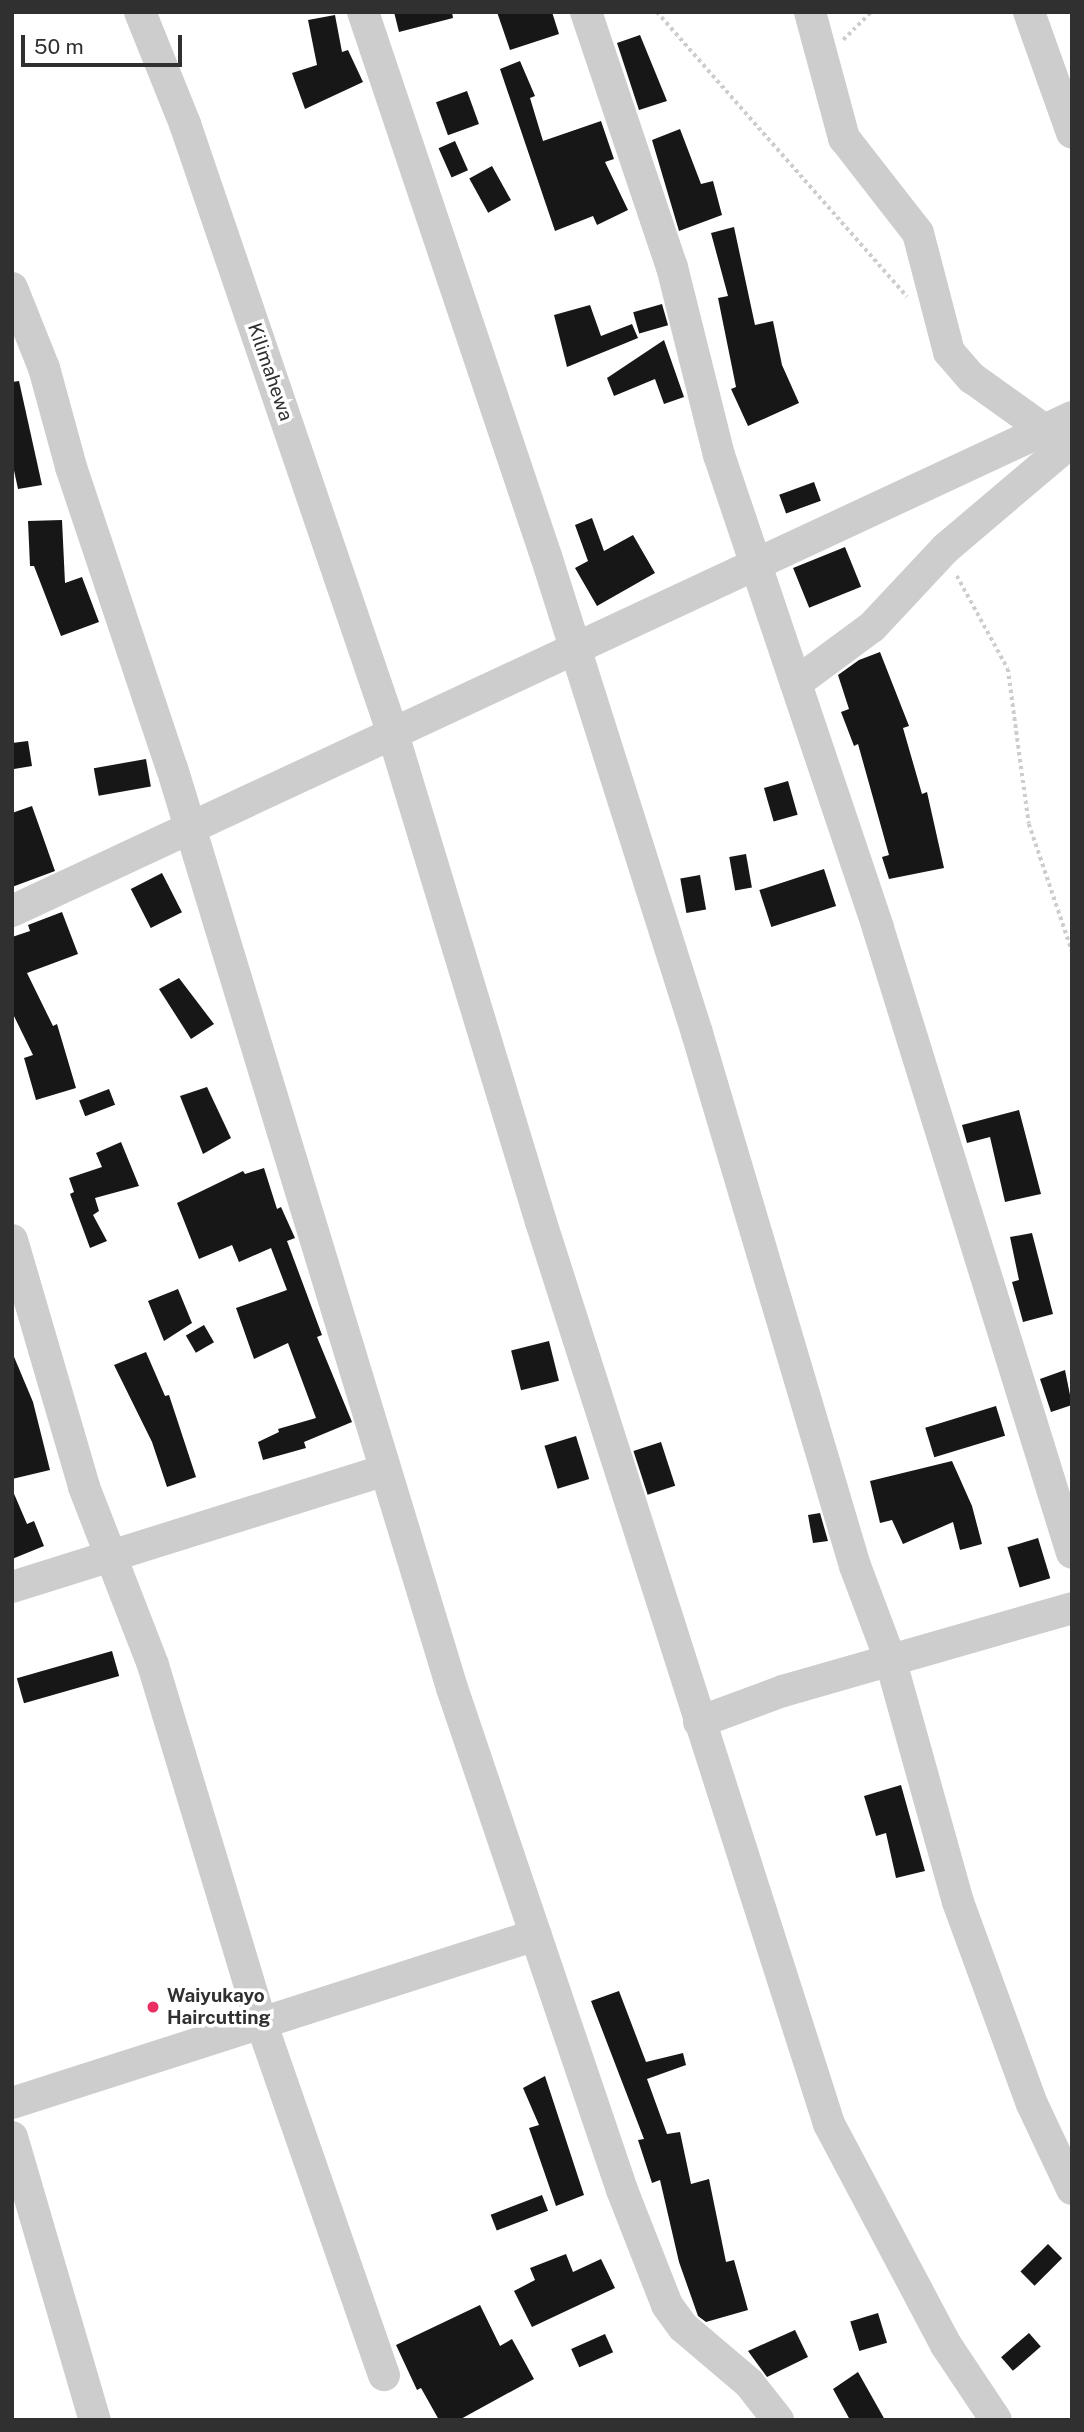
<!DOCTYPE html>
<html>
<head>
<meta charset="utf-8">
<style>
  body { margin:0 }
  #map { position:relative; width:1084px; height:2432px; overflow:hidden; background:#fff; font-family:"Public Sans",sans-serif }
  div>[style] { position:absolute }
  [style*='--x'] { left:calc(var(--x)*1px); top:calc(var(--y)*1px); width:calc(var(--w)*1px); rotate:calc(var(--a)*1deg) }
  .building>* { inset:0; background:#171717; transform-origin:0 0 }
  .path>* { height:3.5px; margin-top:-1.75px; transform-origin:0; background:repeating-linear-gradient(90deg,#cdcdcd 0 3.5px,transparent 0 7px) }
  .minor>* { height:32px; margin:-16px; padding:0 16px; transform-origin:16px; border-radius:16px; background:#cdcdcd }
  .dots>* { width:19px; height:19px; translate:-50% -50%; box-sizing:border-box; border:4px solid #fff; border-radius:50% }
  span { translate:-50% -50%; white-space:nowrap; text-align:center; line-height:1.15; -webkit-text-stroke:7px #fff; paint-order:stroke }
  .street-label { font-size:19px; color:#303030 }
  .poi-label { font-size:19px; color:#303030; font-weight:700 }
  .left { translate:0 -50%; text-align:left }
  .frame { position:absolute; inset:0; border:14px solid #303030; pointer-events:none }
  .scale { position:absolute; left:21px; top:35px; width:161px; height:32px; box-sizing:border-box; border:4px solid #303030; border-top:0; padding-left:9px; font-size:21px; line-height:24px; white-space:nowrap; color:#303030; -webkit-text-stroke:5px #fff; paint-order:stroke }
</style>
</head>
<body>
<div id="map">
  <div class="building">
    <i style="clip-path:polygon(394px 12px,452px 12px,453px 18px,399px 32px)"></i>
    <i style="clip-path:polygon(497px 12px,552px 12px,559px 34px,510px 50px)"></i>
    <i style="clip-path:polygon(335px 15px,342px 52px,348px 50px,363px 82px,305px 109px,292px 73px,317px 65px,308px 20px)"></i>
    <i style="clip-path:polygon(640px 35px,667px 101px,639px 110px,617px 43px)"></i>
    <i style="clip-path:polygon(520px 61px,535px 96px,530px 98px,543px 141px,601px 121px,614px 159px,605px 162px,628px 210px,597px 225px,593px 216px,555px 231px,500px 69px)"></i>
    <i style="left:467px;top:91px;width:35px;height:33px;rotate:70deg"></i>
    <i style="clip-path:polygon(680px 129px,701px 184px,713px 181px,722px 215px,679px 231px,652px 140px)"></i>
    <i style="left:455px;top:141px;width:32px;height:18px;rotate:66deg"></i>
    <i style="left:492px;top:166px;width:39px;height:26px;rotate:61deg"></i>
    <i style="clip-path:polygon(734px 227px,755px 325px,773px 321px,782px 365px,799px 403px,748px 426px,731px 389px,736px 387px,718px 298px,728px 296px,711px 233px)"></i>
    <i style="left:662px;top:304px;width:22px;height:30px;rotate:74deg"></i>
    <i style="clip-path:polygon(590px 305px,601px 336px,632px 324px,638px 338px,567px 367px,554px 315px)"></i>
    <i style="clip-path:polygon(664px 340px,684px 397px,664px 404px,655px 379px,614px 396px,607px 378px)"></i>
    <i style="clip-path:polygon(19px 381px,42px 485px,18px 489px,12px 461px,12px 382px)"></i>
    <i style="left:814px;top:482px;width:20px;height:37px;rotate:70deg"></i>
    <i style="clip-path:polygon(592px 518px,604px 551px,633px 535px,655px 573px,597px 606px,575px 568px,588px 561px,575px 525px)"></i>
    <i style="clip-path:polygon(62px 520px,65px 583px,82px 577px,99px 622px,61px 636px,34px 566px,30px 566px,28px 521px)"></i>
    <i style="left:845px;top:547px;width:43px;height:56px;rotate:68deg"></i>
    <i style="clip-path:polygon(880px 652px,909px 726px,903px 728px,922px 794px,927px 792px,944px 868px,889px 879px,882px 857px,889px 855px,858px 744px,854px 746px,841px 712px,849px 709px,838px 675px,859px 660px)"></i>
    <i style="clip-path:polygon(28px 741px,32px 766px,14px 769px,12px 743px)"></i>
    <i style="left:146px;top:759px;width:28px;height:53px;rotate:80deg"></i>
    <i style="left:788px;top:781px;width:35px;height:25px;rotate:74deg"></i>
    <i style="clip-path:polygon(32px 806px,55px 871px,12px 887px,12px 813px)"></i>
    <i style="left:746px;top:854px;width:34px;height:17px;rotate:80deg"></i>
    <i style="left:824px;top:869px;width:39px;height:68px;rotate:72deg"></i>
    <i style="left:162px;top:873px;width:44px;height:35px;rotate:63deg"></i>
    <i style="left:700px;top:875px;width:35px;height:20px;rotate:80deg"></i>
    <i style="clip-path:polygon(62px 912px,78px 954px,27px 973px,53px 1026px,57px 1024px,76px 1088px,36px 1100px,24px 1058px,33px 1055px,12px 1012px,12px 937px,30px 931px,28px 925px)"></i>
    <i style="clip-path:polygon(179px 978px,214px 1024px,191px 1039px,159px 989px)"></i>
    <i style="clip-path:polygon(207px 1087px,231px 1138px,203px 1154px,180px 1096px)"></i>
    <i style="left:109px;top:1089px;width:17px;height:32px;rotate:69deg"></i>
    <i style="clip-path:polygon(1019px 1110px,1041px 1194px,1005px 1202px,990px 1137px,967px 1143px,962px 1125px)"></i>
    <i style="clip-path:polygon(121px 1142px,139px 1186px,95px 1198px,99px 1211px,93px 1215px,107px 1241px,90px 1248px,70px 1194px,74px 1192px,69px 1178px,102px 1167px,96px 1153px)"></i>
    <i style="clip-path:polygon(264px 1168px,277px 1209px,281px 1207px,295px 1238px,287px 1241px,322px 1335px,317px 1337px,352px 1422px,304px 1442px,306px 1448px,263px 1460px,258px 1442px,279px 1432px,278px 1429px,316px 1418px,288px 1343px,254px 1359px,236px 1308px,287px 1290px,271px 1248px,239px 1262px,232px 1245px,199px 1259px,177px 1203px,243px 1171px,245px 1174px)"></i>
    <i style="clip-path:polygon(1032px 1233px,1053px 1314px,1023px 1322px,1012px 1282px,1019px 1280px,1010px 1237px)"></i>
    <i style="clip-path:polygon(178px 1289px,192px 1323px,164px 1341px,148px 1301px)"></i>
    <i style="left:204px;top:1325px;width:20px;height:21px;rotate:60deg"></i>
    <i style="left:549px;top:1341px;width:41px;height:39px;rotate:76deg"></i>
    <i style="clip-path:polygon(12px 1352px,33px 1402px,50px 1470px,12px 1479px)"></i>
    <i style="clip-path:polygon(146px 1352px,165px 1396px,169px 1395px,196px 1477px,167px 1487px,152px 1442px,114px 1365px)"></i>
    <i style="clip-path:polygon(1065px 1370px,1072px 1405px,1051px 1412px,1040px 1379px)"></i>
    <i style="left:996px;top:1406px;width:31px;height:74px;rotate:73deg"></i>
    <i style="left:576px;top:1436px;width:45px;height:33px;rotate:73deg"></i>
    <i style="left:661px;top:1442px;width:46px;height:29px;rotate:72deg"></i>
    <i style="clip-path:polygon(952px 1461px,972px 1506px,982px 1544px,960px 1550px,953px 1522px,903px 1544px,892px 1520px,880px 1523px,870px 1481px)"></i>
    <i style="clip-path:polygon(12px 1489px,27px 1524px,34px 1521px,44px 1546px,12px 1559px)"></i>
    <i style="clip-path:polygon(820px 1513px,828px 1541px,813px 1543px,808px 1515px)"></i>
    <i style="left:1038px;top:1538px;width:42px;height:32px;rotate:73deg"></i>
    <i style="left:112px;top:1651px;width:26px;height:99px;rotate:74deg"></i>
    <i style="clip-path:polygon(901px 1785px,925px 1871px,896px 1878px,886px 1833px,876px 1836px,864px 1796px)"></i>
    <i style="clip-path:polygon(619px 1991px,646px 2062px,683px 2053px,686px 2065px,647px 2079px,667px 2134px,680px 2132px,691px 2184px,709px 2179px,726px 2262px,734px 2260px,748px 2310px,706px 2322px,698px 2316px,679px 2262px,660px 2180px,652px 2183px,638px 2140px,644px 2139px,591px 2001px)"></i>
    <i style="clip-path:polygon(545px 2076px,584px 2195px,556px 2206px,529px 2128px,539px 2125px,523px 2088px)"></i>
    <i style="left:542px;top:2195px;width:17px;height:55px;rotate:69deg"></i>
    <i style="left:1048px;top:2244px;width:20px;height:39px;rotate:45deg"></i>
    <i style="clip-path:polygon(566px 2254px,573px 2272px,601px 2259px,615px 2288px,532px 2327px,514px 2291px,535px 2280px,530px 2268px)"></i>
    <i style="clip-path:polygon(480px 2305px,500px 2346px,512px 2339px,534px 2379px,459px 2420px,439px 2420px,421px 2388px,417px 2390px,396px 2345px)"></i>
    <i style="left:878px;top:2313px;width:31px;height:29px;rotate:73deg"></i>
    <i style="clip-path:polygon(795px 2330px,808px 2357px,767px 2377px,748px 2351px)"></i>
    <i style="left:1029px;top:2333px;width:18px;height:37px;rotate:49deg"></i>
    <i style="left:605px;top:2334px;width:20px;height:37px;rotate:66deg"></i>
    <i style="clip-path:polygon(858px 2372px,885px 2420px,850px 2420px,833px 2389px)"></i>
  </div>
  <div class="path">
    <i style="--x:657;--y:12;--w:379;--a:48.7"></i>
    <i style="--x:843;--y:40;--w:40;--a:-45"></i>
    <i style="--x:957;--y:576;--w:106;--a:61.3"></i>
    <i style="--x:1008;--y:669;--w:156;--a:82.3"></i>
    <i style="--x:1029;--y:824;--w:134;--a:71.3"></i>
  </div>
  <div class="minor">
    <i style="--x:140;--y:12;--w:121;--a:68.1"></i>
    <i style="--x:185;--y:124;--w:644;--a:71.17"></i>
    <i style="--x:393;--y:734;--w:510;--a:73.13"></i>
    <i style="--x:541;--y:1222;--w:947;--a:72.29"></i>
    <i style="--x:829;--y:2124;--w:250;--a:62.1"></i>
    <i style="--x:946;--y:2345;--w:90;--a:56.3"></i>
    <i style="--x:363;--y:12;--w:574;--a:71.41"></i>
    <i style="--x:546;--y:556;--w:500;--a:72.43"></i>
    <i style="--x:697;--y:1033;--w:556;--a:73.49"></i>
    <i style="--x:855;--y:1566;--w:103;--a:69.4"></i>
    <i style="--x:891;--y:1662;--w:249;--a:74.4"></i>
    <i style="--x:958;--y:1902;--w:215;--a:69.9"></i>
    <i style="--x:1032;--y:2104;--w:94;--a:64.8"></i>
    <i style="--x:586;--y:12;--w:269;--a:71.4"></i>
    <i style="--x:672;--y:267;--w:194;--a:76"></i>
    <i style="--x:719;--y:455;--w:499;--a:71.4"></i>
    <i style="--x:878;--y:928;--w:654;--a:72.76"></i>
    <i style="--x:810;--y:12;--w:131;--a:74.9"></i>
    <i style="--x:844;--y:138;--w:120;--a:52.1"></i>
    <i style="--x:918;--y:233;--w:123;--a:75.4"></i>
    <i style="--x:949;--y:352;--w:35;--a:49"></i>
    <i style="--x:972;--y:378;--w:91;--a:35.6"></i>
    <i style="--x:1046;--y:431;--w:16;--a:22"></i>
    <i style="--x:1029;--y:12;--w:128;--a:70.4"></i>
    <i style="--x:12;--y:288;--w:86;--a:68.2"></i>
    <i style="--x:44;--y:368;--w:103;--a:74.7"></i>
    <i style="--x:71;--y:467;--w:317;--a:71.5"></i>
    <i style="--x:172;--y:768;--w:962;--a:73.07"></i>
    <i style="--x:452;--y:1688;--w:530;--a:71.29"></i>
    <i style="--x:622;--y:2190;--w:123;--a:68.6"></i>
    <i style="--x:667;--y:2305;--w:27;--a:54"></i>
    <i style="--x:683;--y:2327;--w:87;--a:40.3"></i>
    <i style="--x:749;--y:2383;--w:47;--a:51.9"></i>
    <i style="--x:796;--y:683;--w:94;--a:-36.4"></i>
    <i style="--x:872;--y:627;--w:108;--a:-46.9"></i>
    <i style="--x:946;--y:548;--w:165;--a:-40.3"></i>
    <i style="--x:12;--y:911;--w:1169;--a:-24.99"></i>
    <i style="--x:12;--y:1240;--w:257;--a:73.7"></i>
    <i style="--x:84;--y:1487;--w:191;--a:68.8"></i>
    <i style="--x:153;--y:1665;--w:373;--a:73.2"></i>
    <i style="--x:261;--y:2022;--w:374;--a:70.8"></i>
    <i style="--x:12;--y:1587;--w:389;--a:-17.4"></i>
    <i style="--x:699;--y:1722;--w:90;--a:-20.3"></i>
    <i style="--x:783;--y:1691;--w:301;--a:-16"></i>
    <i style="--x:12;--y:2103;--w:550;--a:-17.78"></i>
    <i style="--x:12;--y:2137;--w:295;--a:73.7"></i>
  </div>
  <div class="dots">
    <i style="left:153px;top:2007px;background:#eb2f62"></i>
  </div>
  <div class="street-label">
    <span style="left:270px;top:372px;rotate:71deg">Kilimahewa</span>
  </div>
  <div class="poi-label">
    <span class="left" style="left:167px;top:2007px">Waiyukayo<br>Haircutting</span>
  </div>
  <div class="frame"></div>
  <div class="scale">50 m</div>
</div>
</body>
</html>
